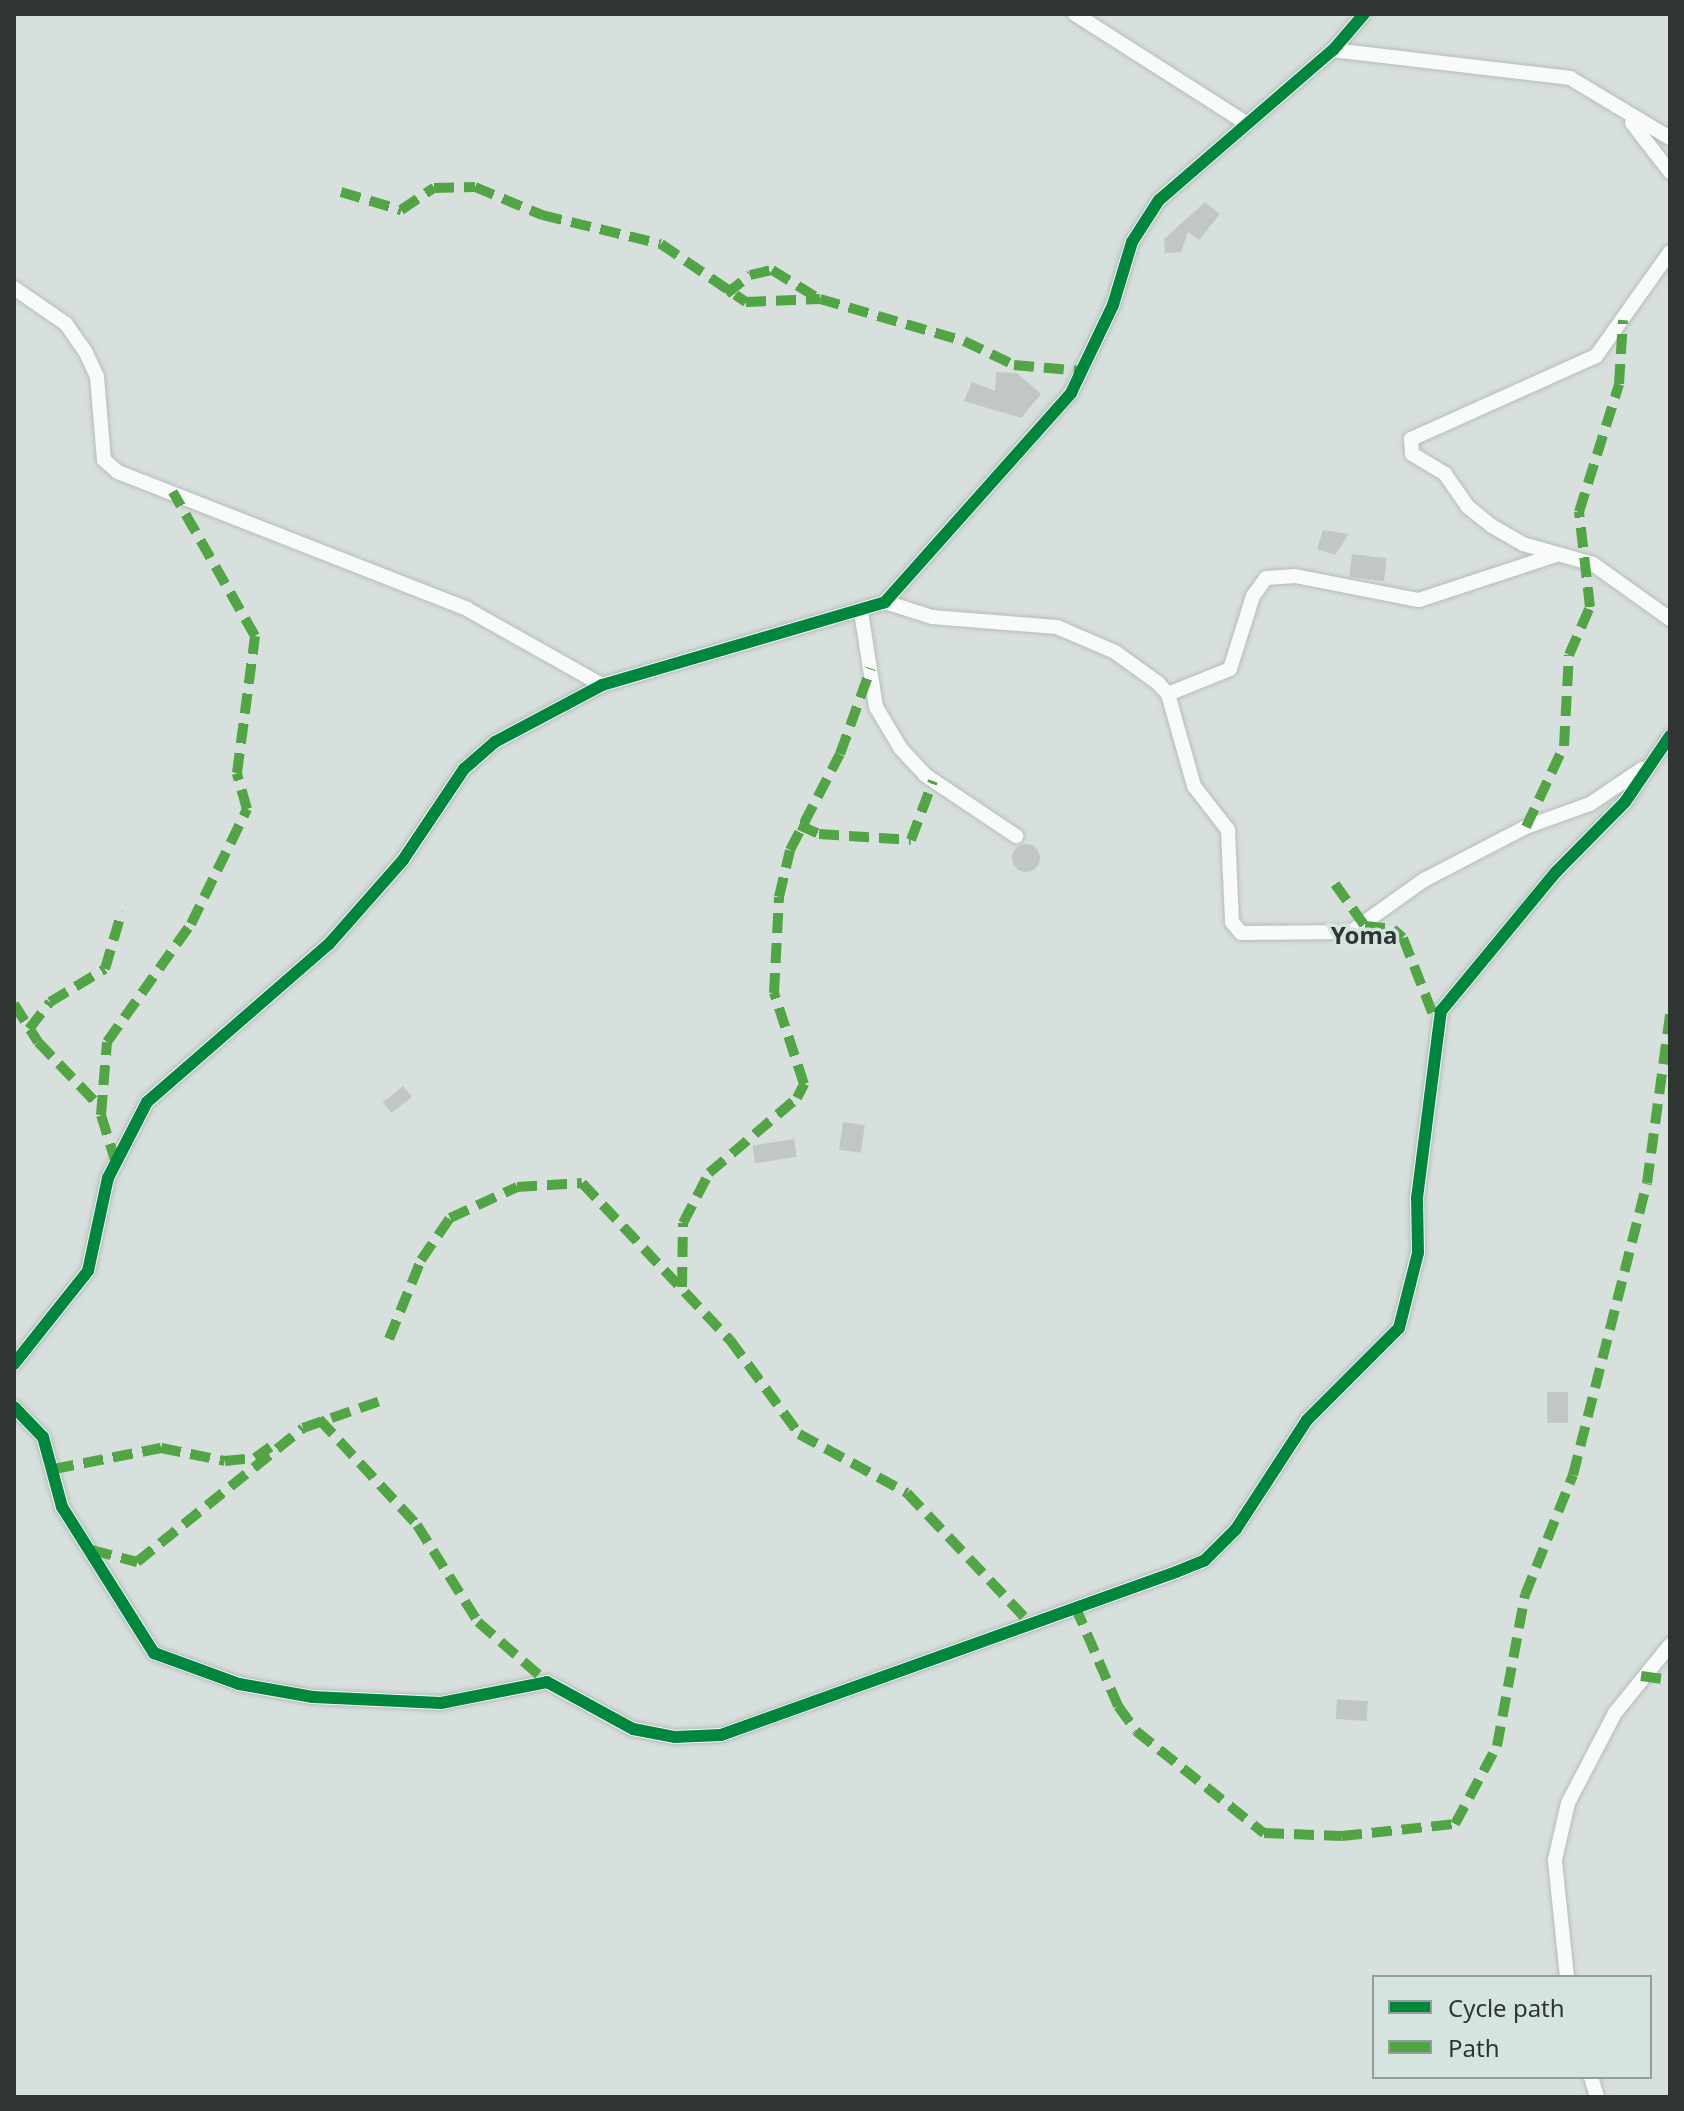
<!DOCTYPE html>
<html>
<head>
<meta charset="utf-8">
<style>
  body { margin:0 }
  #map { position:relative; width:1684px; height:2111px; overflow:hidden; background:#d8e0de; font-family:"Noto Sans",sans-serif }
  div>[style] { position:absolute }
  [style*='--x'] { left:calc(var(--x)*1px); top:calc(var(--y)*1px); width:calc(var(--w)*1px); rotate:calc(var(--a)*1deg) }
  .building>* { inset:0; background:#c0c7c5; transform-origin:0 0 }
  .round { border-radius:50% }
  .roads { filter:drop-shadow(0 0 2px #b6bcbb) drop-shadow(0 0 2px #b6bcbb) }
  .street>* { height:14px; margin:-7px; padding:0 7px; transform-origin:7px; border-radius:7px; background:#f9fafa }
  .quiet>* { height:10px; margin-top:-5px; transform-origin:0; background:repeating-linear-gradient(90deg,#52a544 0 20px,transparent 0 30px) }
  .cycleway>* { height:12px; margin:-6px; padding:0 6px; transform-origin:6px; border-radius:6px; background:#00873e }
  span { translate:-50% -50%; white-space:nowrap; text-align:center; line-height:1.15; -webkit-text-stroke:7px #d5e4df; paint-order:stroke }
  .quarter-label { font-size:24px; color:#2e3532; font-weight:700 }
  .frame { position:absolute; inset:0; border:16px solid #2e3532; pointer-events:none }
  .legend { position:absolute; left:1372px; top:1975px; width:280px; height:104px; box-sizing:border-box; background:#d5e4df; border:2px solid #929e9a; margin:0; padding:10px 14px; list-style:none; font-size:24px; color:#2e3532 }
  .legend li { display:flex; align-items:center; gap:16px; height:40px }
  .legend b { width:40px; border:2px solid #929e9a }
</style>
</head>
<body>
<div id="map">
  <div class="building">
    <i style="clip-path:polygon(1205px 202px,1220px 214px,1199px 240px,1188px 232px,1181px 252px,1165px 253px,1164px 239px)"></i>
    <i style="clip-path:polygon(996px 372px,1017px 373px,1041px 394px,1021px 418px,964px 401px,972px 382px,995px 391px)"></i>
    <i style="clip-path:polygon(1323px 530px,1349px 534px,1335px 555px,1317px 549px)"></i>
    <i style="left:1352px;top:554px;width:35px;height:23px;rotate:7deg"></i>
    <i class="round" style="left:1012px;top:844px;width:28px;height:28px"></i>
    <i style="left:403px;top:1086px;width:14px;height:26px;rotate:51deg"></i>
    <i style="left:843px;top:1122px;width:22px;height:28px;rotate:8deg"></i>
    <i style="left:794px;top:1139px;width:18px;height:42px;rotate:81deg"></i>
    <i style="left:1568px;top:1392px;width:31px;height:21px;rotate:90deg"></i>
    <i style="left:1337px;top:1699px;width:31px;height:20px;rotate:4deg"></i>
  </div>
  <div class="roads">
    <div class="street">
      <i style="--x:1075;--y:14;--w:203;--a:32.5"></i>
      <i style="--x:1333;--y:50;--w:239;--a:6.7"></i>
      <i style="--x:1570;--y:78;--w:117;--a:31"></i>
      <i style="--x:1632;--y:123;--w:62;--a:52.2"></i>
      <i style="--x:1670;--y:252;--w:128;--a:125.4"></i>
      <i style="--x:1596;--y:356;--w:203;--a:155.8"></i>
      <i style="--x:1411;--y:439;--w:15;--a:86"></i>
      <i style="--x:1412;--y:454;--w:39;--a:31"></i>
      <i style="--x:1445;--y:474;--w:39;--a:55"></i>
      <i style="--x:1467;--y:506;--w:32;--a:39"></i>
      <i style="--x:1492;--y:526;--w:36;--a:30"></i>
      <i style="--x:1523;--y:544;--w:73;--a:15.9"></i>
      <i style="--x:1593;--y:564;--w:95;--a:35.5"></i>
      <i style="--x:14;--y:288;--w:63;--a:34.7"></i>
      <i style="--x:66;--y:324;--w:35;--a:55"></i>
      <i style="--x:86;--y:353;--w:26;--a:65"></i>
      <i style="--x:97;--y:377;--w:83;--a:85.2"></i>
      <i style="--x:104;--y:460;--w:18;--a:41"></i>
      <i style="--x:118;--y:472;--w:375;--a:21.4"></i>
      <i style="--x:467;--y:609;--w:155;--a:29.4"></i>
      <i style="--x:885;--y:602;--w:49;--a:17.7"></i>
      <i style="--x:932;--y:617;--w:125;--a:4.6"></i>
      <i style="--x:1057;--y:627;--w:63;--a:23.3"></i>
      <i style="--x:1115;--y:652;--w:53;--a:35.8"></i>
      <i style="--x:1158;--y:683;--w:15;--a:48"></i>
      <i style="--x:1168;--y:694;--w:96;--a:74.2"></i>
      <i style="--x:1194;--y:786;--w:56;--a:52.3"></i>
      <i style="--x:1228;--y:830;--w:92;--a:87.5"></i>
      <i style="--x:1232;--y:922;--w:14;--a:51"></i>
      <i style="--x:1241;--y:933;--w:110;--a:-0.5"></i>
      <i style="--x:1351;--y:932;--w:90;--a:-35.5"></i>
      <i style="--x:1424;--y:880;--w:115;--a:-27.5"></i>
      <i style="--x:1526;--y:827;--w:68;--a:-19.8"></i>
      <i style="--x:1590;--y:804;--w:63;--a:-33.9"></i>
      <i style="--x:861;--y:612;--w:96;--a:81"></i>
      <i style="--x:876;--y:707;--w:49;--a:59.2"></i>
      <i style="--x:901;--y:749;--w:35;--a:47"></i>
      <i style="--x:925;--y:775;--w:110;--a:33.8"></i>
      <i style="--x:1168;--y:694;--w:67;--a:-22"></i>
      <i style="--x:1230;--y:669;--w:77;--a:-72.5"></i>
      <i style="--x:1253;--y:596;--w:22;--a:-54"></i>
      <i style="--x:1266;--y:578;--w:29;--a:-4"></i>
      <i style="--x:1295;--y:576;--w:126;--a:11"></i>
      <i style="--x:1419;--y:600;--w:144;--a:-18.2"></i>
      <i style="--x:14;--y:1364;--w:119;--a:-51.5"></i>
      <i style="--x:88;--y:1271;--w:95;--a:-77.9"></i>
      <i style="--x:108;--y:1178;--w:85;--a:-62.8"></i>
      <i style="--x:147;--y:1102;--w:241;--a:-41"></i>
      <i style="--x:329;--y:944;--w:112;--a:-48.6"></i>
      <i style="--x:403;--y:860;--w:110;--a:-56.2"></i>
      <i style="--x:464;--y:769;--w:41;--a:-41.1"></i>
      <i style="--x:495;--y:742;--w:121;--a:-28"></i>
      <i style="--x:602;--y:685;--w:295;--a:-16.3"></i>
      <i style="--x:885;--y:602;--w:280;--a:-48.3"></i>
      <i style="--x:1071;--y:393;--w:98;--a:-64.5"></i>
      <i style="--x:1113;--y:305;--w:66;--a:-73.2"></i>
      <i style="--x:1132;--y:242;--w:50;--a:-57.3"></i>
      <i style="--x:1159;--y:200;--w:230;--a:-40.8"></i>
      <i style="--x:1333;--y:50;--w:48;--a:-49.3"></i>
      <i style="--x:14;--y:1407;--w:42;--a:46"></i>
      <i style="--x:43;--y:1437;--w:73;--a:74.8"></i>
      <i style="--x:62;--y:1507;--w:173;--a:57.8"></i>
      <i style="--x:154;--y:1653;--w:90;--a:20"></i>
      <i style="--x:239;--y:1684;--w:75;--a:10"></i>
      <i style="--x:313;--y:1697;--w:128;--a:2.7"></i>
      <i style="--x:441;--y:1703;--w:108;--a:-11.2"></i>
      <i style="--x:547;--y:1682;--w:98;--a:28.7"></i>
      <i style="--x:633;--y:1729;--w:43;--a:10.8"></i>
      <i style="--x:675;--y:1737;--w:46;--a:-2.5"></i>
      <i style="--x:721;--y:1735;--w:483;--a:-19.7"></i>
      <i style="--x:1176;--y:1572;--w:31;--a:-22"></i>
      <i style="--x:1205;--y:1560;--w:44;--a:-45"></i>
      <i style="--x:1236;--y:1529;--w:130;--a:-56.9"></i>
      <i style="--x:1307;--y:1420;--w:130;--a:-45"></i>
      <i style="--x:1399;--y:1328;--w:77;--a:-75.8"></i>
      <i style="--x:1418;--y:1253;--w:55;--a:-91"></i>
      <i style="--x:1417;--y:1198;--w:189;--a:-82.7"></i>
      <i style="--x:1441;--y:1011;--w:180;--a:-50.4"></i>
      <i style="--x:1556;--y:872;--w:98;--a:-45.4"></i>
      <i style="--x:1625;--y:802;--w:80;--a:-55.7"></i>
      <i style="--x:1567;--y:1977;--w:118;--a:-95.9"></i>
      <i style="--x:1555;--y:1860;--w:58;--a:-77.2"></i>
      <i style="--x:1568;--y:1803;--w:102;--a:-62.4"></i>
      <i style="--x:1615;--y:1713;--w:87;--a:-51"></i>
      <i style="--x:1591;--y:2077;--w:21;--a:73"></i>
    </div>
  </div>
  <div class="quiet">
    <i style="--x:341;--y:192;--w:63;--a:16.7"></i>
    <i style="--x:401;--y:210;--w:40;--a:-34"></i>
    <i style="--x:434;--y:188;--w:41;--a:-1.4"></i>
    <i style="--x:475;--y:187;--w:73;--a:22.7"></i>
    <i style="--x:542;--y:215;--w:122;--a:13.7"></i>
    <i style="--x:661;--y:244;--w:103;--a:34.3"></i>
    <i style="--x:746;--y:302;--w:74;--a:-2.3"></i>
    <i style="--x:820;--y:299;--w:150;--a:16.3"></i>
    <i style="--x:964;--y:341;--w:55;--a:25.6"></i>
    <i style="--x:1014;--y:365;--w:68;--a:5"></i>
    <i style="--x:726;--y:294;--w:31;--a:-38"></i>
    <i style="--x:750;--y:275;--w:23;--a:-13"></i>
    <i style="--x:772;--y:270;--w:52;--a:31.5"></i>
    <i style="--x:799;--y:825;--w:22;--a:24"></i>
    <i style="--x:819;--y:834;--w:92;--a:3.7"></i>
    <i style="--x:911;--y:840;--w:63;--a:-69.6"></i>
    <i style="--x:1526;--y:827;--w:89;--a:-64.9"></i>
    <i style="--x:1564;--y:746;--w:91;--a:-86.9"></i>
    <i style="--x:1569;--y:655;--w:52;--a:-66.4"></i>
    <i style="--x:1590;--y:607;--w:96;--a:-96.6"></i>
    <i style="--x:1579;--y:512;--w:134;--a:-72.6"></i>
    <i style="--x:1619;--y:384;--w:64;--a:-86.4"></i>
    <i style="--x:1335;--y:884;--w:52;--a:54.5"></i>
    <i style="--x:1365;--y:926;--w:28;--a:6"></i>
    <i style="--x:1393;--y:929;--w:13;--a:42"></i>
    <i style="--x:1403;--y:938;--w:90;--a:68.6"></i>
    <i style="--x:14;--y:1004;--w:45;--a:57.7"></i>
    <i style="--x:38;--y:1042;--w:91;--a:46.3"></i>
    <i style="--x:29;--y:1029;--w:34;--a:-52"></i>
    <i style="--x:50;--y:1002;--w:64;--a:-31"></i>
    <i style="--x:105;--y:969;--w:60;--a:-73.7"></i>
    <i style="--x:116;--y:1163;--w:50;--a:-107.4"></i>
    <i style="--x:101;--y:1115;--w:73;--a:-85.3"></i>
    <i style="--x:107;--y:1042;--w:145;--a:-54.6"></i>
    <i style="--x:191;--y:924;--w:128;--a:-64"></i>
    <i style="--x:247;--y:809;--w:37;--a:-106"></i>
    <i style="--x:237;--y:773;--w:138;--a:-82.5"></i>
    <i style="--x:255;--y:636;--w:166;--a:-119.7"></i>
    <i style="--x:682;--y:1287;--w:64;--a:-89.1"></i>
    <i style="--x:683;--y:1223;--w:56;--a:-62.5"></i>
    <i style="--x:709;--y:1173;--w:116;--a:-40.4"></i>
    <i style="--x:797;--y:1098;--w:16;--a:-63"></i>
    <i style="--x:804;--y:1084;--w:96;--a:-108.2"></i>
    <i style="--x:774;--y:993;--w:96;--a:-87"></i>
    <i style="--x:779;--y:897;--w:48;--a:-76.8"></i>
    <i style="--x:790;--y:850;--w:108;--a:-62.5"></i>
    <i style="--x:840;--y:754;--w:91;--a:-70.2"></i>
    <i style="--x:389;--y:1339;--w:85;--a:-67.9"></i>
    <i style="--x:421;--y:1260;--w:51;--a:-55.4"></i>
    <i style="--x:450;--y:1218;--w:74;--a:-24.8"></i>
    <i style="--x:517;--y:1187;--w:65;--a:-3.5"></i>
    <i style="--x:582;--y:1183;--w:216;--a:46.7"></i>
    <i style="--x:730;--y:1340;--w:117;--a:53.7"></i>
    <i style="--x:799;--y:1434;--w:123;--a:28.6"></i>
    <i style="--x:907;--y:1493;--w:180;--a:46.6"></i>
    <i style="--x:319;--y:1419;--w:144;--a:47.2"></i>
    <i style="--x:417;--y:1525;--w:115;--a:57.8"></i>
    <i style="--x:478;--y:1622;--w:91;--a:41"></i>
    <i style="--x:54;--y:1469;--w:109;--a:-11.1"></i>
    <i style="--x:161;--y:1448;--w:65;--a:11.5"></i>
    <i style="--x:225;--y:1461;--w:30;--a:-6"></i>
    <i style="--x:255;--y:1458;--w:19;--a:-36"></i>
    <i style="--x:92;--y:1550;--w:47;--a:14.9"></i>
    <i style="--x:137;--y:1562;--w:213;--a:-38.9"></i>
    <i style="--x:303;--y:1428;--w:82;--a:-19.3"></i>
    <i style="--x:1075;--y:1606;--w:109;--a:66.7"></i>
    <i style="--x:1118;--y:1706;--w:31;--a:54"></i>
    <i style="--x:1136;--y:1731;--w:164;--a:38.6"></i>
    <i style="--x:1264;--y:1833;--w:78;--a:2.2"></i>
    <i style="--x:1342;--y:1836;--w:114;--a:-6.1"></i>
    <i style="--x:1455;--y:1824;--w:89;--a:-61.7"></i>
    <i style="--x:1497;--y:1746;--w:154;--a:-79.5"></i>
    <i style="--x:1525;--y:1595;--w:129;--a:-68.2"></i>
    <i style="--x:1573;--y:1475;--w:301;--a:-75.8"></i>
    <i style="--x:1647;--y:1183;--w:171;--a:-82.2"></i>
    <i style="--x:1641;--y:1676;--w:29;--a:8"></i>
  </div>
  <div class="cycleway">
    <i style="--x:14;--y:1364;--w:119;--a:-51.5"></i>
    <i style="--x:88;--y:1271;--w:95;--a:-77.9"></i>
    <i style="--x:108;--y:1178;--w:85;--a:-62.8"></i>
    <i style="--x:147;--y:1102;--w:241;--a:-41"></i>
    <i style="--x:329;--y:944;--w:112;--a:-48.6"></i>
    <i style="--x:403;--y:860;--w:110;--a:-56.2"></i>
    <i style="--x:464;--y:769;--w:41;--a:-41.1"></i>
    <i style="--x:495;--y:742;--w:121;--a:-28"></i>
    <i style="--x:602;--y:685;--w:295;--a:-16.3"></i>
    <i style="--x:885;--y:602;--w:280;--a:-48.3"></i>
    <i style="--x:1071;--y:393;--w:98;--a:-64.5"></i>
    <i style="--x:1113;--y:305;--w:66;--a:-73.2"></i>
    <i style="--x:1132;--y:242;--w:50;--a:-57.3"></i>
    <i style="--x:1159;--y:200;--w:230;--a:-40.8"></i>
    <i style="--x:1333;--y:50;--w:48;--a:-49.3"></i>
    <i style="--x:14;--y:1407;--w:42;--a:46"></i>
    <i style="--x:43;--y:1437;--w:73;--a:74.8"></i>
    <i style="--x:62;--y:1507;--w:173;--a:57.8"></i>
    <i style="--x:154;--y:1653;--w:90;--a:20"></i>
    <i style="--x:239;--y:1684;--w:75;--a:10"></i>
    <i style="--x:313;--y:1697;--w:128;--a:2.7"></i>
    <i style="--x:441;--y:1703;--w:108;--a:-11.2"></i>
    <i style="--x:547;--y:1682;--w:98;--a:28.7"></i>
    <i style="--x:633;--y:1729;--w:43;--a:10.8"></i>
    <i style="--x:675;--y:1737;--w:46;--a:-2.5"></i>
    <i style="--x:721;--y:1735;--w:483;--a:-19.7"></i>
    <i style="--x:1176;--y:1572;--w:31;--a:-22"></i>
    <i style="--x:1205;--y:1560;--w:44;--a:-45"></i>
    <i style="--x:1236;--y:1529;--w:130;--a:-56.9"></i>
    <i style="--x:1307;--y:1420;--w:130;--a:-45"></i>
    <i style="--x:1399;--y:1328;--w:77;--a:-75.8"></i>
    <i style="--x:1418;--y:1253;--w:55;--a:-91"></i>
    <i style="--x:1417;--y:1198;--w:189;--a:-82.7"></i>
    <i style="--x:1441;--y:1011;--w:180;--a:-50.4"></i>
    <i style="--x:1556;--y:872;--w:98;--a:-45.4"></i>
    <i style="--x:1625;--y:802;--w:80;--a:-55.7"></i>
  </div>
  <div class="quarter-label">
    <span style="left:1364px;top:935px">Yoma</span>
  </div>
  <div class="frame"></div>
  <ul class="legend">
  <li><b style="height:10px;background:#00873e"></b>Cycle path</li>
  <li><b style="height:10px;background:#52a544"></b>Path</li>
  </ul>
</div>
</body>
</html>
